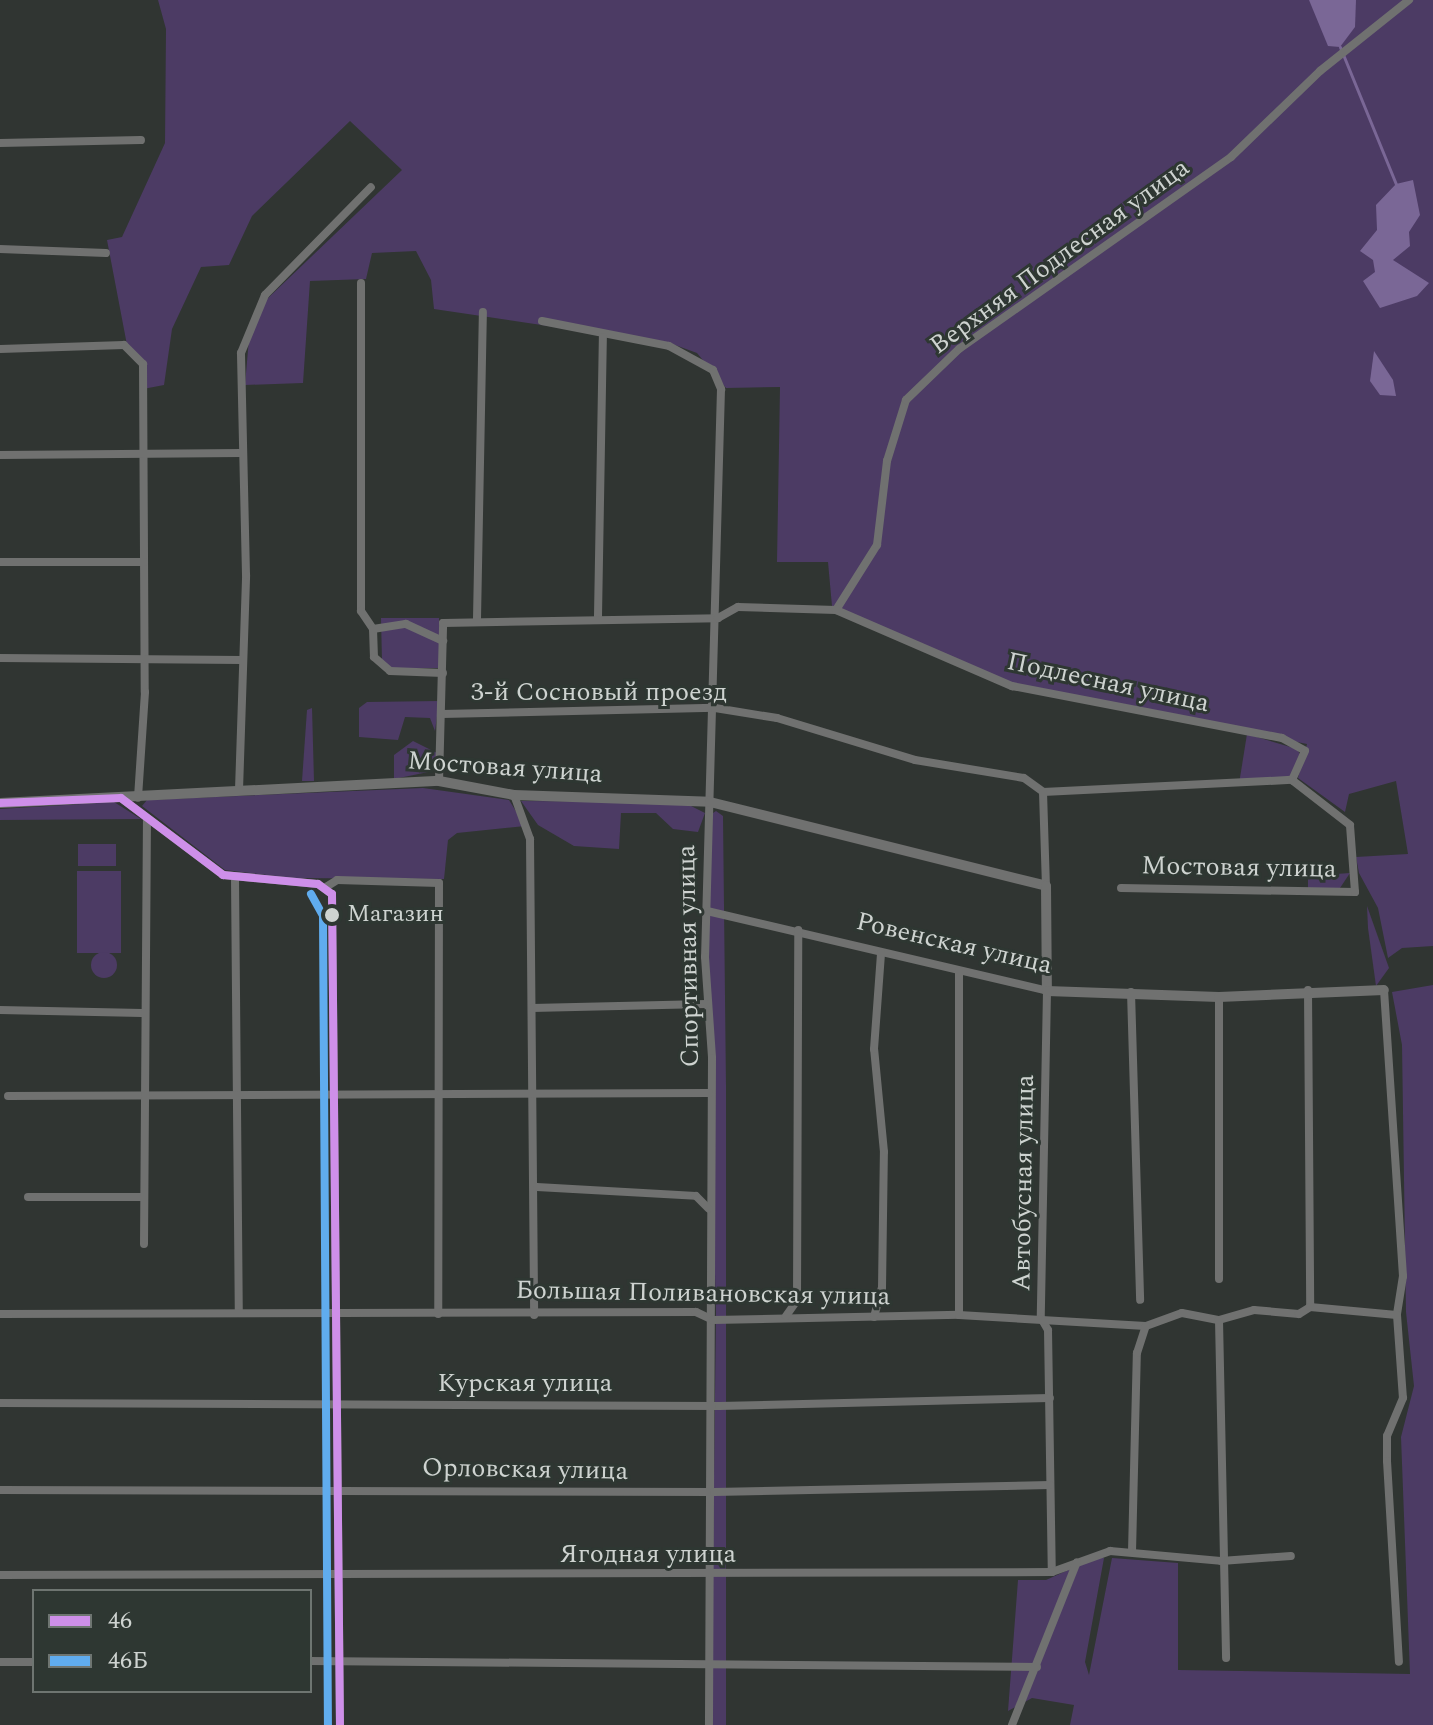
<!DOCTYPE html>
<html>
<head>
<meta charset="utf-8">
<style>
  body { margin:0 }
  #map { position:relative; width:1433px; height:1725px; overflow:hidden; background:#303532; font-family:Spectral,serif }
  div>[style] { position:absolute }
  [style*='--x'] { left:calc(var(--x)*1px); top:calc(var(--y)*1px); width:calc(var(--w)*1px); rotate:calc(var(--a)*1deg) }
  .green>* { inset:0; background:#4c3b64; transform-origin:0 0 }
  .round { border-radius:50% }
  .water>* { inset:0; background:#7a6796 }
  .stream>* { height:3px; margin:-1.5px; padding:0 1.5px; transform-origin:1.5px; border-radius:1.5px; background:#7a6796 }
  .minor>* { height:8px; margin:-4px; padding:0 4px; transform-origin:4px; border-radius:4px; background:#707170 }
  .tertiary>* { height:10px; margin:-5px; padding:0 5px; transform-origin:5px; border-radius:5px; background:#707170 }
  .bus-1>* { height:8px; margin:-4px; padding:0 4px; transform-origin:4px; border-radius:4px; background:#ce8fe9 }
  .bus-2>* { height:8px; margin:-4px; padding:0 4px; transform-origin:4px; border-radius:4px; background:#60acee }
  .dots>* { width:22px; height:22px; translate:-50% -50%; box-sizing:border-box; border:4px solid #2e3732; border-radius:50% }
  span { translate:-50% -50%; white-space:nowrap; text-align:center; line-height:1.15; -webkit-text-stroke:6px #2e3732; paint-order:stroke }
  .bus-label { font-size:24px; color:#ced3d0 }
  .left { translate:0 -50%; text-align:left }
  .street-label { font-size:26px; color:#ced3d0 }
  .legend { position:absolute; left:32px; top:1589px; width:280px; height:104px; box-sizing:border-box; background:#2e3732; border:2px solid #6e7571; margin:0; padding:10px 14px; list-style:none; font-size:24px; color:#ced3d0 }
  .legend li { display:flex; align-items:center; gap:16px; height:40px }
  .legend b { width:40px; border:2px solid #6e7571 }
</style>
</head>
<body>
<div id="map">
  <div class="green">
    <i style="clip-path:polygon(158px 0,1433px 0,1433px 946px,1402px 948px,1388px 958px,1378px 908px,1359px 873px,1356px 857px,1408px 854px,1396px 781px,1349px 794px,1345px 812px,1298px 778px,1307px 744px,1005px 683px,832px 606px,828px 562px,777px 562px,780px 387px,726px 388px,697px 353px,675px 345px,434px 309px,431px 280px,416px 251px,372px 253px,366px 279px,310px 281px,303px 383px,245px 385px,250px 327px,266px 300px,402px 170px,350px 121px,252px 216px,229px 265px,201px 267px,172px 329px,164px 385px,143px 389px,144px 364px,127px 345px,107px 240px,122px 237px,165px 143px,166px 29px)"></i>
    <i style="clip-path:polygon(381px 618px,439px 618px,440px 668px,389px 668px,382px 661px)"></i>
    <i style="clip-path:polygon(439px 701px,435px 731px,430px 718px,405px 717px,398px 740px,359px 737px,359px 708px,367px 702px)"></i>
    <i style="clip-path:polygon(312px 708px,314px 781px,302px 781px,307px 710px)"></i>
    <i style="clip-path:polygon(1247px 734px,1297px 749px,1301px 756px,1288px 779px,1239px 784px)"></i>
    <i style="clip-path:polygon(413px 741px,439px 754px,438px 770px,394px 779px,394px 755px)"></i>
    <i style="clip-path:polygon(423px 788px,509px 800px,525px 826px,457px 833px,448px 840px,444px 879px,292px 878px,225px 870px,142px 806px,147px 800px)"></i>
    <i style="clip-path:polygon(521px 801px,683px 802px,705px 813px,698px 832px,673px 829px,656px 813px,621px 813px,619px 849px,574px 846px,538px 825px)"></i>
    <i style="clip-path:polygon(114px 802px,141px 819px,0 820px,0 809px)"></i>
    <i style="clip-path:polygon(716px 811px,723px 816px,726px 1087px,726px 1725px,711px 1725px,716px 1313px,708px 1004px,710px 815px)"></i>
    <i style="left:78px;top:844px;width:38px;height:22px"></i>
    <i style="left:121px;top:871px;width:82px;height:44px;rotate:90deg"></i>
    <i style="clip-path:polygon(1350px 873px,1340px 888px,1308px 888px,1308px 876px)"></i>
    <i style="clip-path:polygon(1367px 906px,1389px 968px,1376px 986px,1368px 928px)"></i>
    <i class="round" style="left:91px;top:952px;width:26px;height:26px"></i>
    <i style="clip-path:polygon(1433px 985px,1433px 1725px,1070px 1725px,1074px 1705px,1032px 1698px,1008px 1711px,1018px 1580px,1046px 1580px,1095px 1558px,1104px 1558px,1085px 1662px,1089px 1675px,1112px 1558px,1178px 1563px,1178px 1670px,1410px 1674px,1401px 1437px,1414px 1386px,1406px 1312px,1402px 1045px,1392px 992px)"></i>
  </div>
  <div class="water">
    <i style="clip-path:polygon(1309px 0,1356px 0,1355px 27px,1340px 47px,1328px 46px)"></i>
    <i style="clip-path:polygon(1413px 180px,1420px 215px,1409px 232px,1410px 246px,1393px 260px,1429px 283px,1417px 296px,1380px 308px,1363px 281px,1375px 272px,1373px 260px,1360px 251px,1377px 230px,1376px 205px,1396px 184px)"></i>
    <i style="clip-path:polygon(1374px 351px,1393px 380px,1396px 396px,1380px 395px,1370px 381px)"></i>
  </div>
  <div class="stream">
    <i style="--x:1340;--y:47;--w:148;--a:67.8"></i>
  </div>
  <div class="minor">
    <i style="--x:0;--y:143;--w:141;--a:-1.2"></i>
    <i style="--x:0;--y:249;--w:106;--a:2.2"></i>
    <i style="--x:361;--y:283;--w:328;--a:90"></i>
    <i style="--x:361;--y:611;--w:22;--a:56"></i>
    <i style="--x:542;--y:321;--w:129;--a:11.1"></i>
    <i style="--x:669;--y:346;--w:50;--a:28.6"></i>
    <i style="--x:713;--y:370;--w:21;--a:67"></i>
    <i style="--x:721;--y:389;--w:568;--a:91.61"></i>
    <i style="--x:705;--y:957;--w:101;--a:86"></i>
    <i style="--x:712;--y:1058;--w:667;--a:90.26"></i>
    <i style="--x:0;--y:349;--w:124;--a:-1.8"></i>
    <i style="--x:124;--y:345;--w:27;--a:45"></i>
    <i style="--x:143;--y:364;--w:328;--a:89.7"></i>
    <i style="--x:145;--y:692;--w:106;--a:93.8"></i>
    <i style="--x:0;--y:455;--w:241;--a:-0.5"></i>
    <i style="--x:0;--y:562;--w:144;--a:0"></i>
    <i style="--x:836;--y:610;--w:77;--a:-57.8"></i>
    <i style="--x:877;--y:545;--w:85;--a:-83.2"></i>
    <i style="--x:887;--y:461;--w:64;--a:-72.7"></i>
    <i style="--x:906;--y:400;--w:74;--a:-43.9"></i>
    <i style="--x:959;--y:349;--w:333;--a:-35.2"></i>
    <i style="--x:1231;--y:157;--w:124;--a:-44"></i>
    <i style="--x:1320;--y:71;--w:114;--a:-38.6"></i>
    <i style="--x:598;--y:616;--w:279;--a:-89"></i>
    <i style="--x:477;--y:619;--w:307;--a:-88.9"></i>
    <i style="--x:373;--y:629;--w:28;--a:88"></i>
    <i style="--x:374;--y:657;--w:21;--a:41"></i>
    <i style="--x:390;--y:671;--w:53;--a:2.2"></i>
    <i style="--x:373;--y:629;--w:33;--a:-9"></i>
    <i style="--x:406;--y:624;--w:41;--a:24.7"></i>
    <i style="--x:0;--y:658;--w:242;--a:0.5"></i>
    <i style="--x:442;--y:714;--w:273;--a:-1.3"></i>
    <i style="--x:715;--y:708;--w:63;--a:9.2"></i>
    <i style="--x:777;--y:718;--w:144;--a:16.9"></i>
    <i style="--x:915;--y:760;--w:110;--a:9.4"></i>
    <i style="--x:1024;--y:778;--w:24;--a:36"></i>
    <i style="--x:1043;--y:792;--w:249;--a:-2.8"></i>
    <i style="--x:439;--y:781;--w:158;--a:-88.5"></i>
    <i style="--x:443;--y:623;--w:275;--a:-1"></i>
    <i style="--x:718;--y:618;--w:23;--a:-29"></i>
    <i style="--x:738;--y:607;--w:98;--a:1.8"></i>
    <i style="--x:836;--y:610;--w:192;--a:23.4"></i>
    <i style="--x:1012;--y:686;--w:275;--a:10.9"></i>
    <i style="--x:1282;--y:738;--w:26;--a:29"></i>
    <i style="--x:1305;--y:751;--w:32;--a:114"></i>
    <i style="--x:239;--y:790;--w:215;--a:-88.1"></i>
    <i style="--x:246;--y:575;--w:222;--a:-91.3"></i>
    <i style="--x:241;--y:353;--w:63;--a:-67.5"></i>
    <i style="--x:265;--y:295;--w:151;--a:-45.5"></i>
    <i style="--x:1043;--y:792;--w:94;--a:88.2"></i>
    <i style="--x:514;--y:795;--w:47;--a:70"></i>
    <i style="--x:530;--y:839;--w:476;--a:89.5"></i>
    <i style="--x:121;--y:798;--w:128;--a:37"></i>
    <i style="--x:223;--y:875;--w:95;--a:5.4"></i>
    <i style="--x:318;--y:884;--w:17;--a:36"></i>
    <i style="--x:332;--y:894;--w:831;--a:89.45"></i>
    <i style="--x:235;--y:878;--w:435;--a:89.5"></i>
    <i style="--x:326;--y:887;--w:13;--a:-32"></i>
    <i style="--x:337;--y:880;--w:102;--a:1.7"></i>
    <i style="--x:439;--y:883;--w:431;--a:90.1"></i>
    <i style="--x:1121;--y:888;--w:234;--a:1"></i>
    <i style="--x:1355;--y:892;--w:67;--a:-94.3"></i>
    <i style="--x:1350;--y:825;--w:73;--a:-142.2"></i>
    <i style="--x:707;--y:911;--w:349;--a:13.2"></i>
    <i style="--x:1047;--y:991;--w:327;--a:91.1"></i>
    <i style="--x:1041;--y:1318;--w:14;--a:60"></i>
    <i style="--x:1048;--y:1330;--w:242;--a:89.1"></i>
    <i style="--x:1308;--y:990;--w:317;--a:89.6"></i>
    <i style="--x:1384;--y:990;--w:287;--a:86.2"></i>
    <i style="--x:1403;--y:1276;--w:39;--a:99"></i>
    <i style="--x:1397;--y:1315;--w:83;--a:85.9"></i>
    <i style="--x:1403;--y:1398;--w:41;--a:112.8"></i>
    <i style="--x:1387;--y:1436;--w:25;--a:90"></i>
    <i style="--x:1387;--y:1461;--w:201;--a:86.6"></i>
    <i style="--x:1131;--y:992;--w:308;--a:88.3"></i>
    <i style="--x:532;--y:1008;--w:174;--a:-1.3"></i>
    <i style="--x:0;--y:1010;--w:142;--a:1.2"></i>
    <i style="--x:8;--y:1096;--w:701;--a:-0.25"></i>
    <i style="--x:537;--y:1187;--w:159;--a:3.2"></i>
    <i style="--x:696;--y:1196;--w:18;--a:45"></i>
    <i style="--x:28;--y:1197;--w:116;--a:0"></i>
    <i style="--x:144;--y:1244;--w:425;--a:-89.6"></i>
    <i style="--x:1219;--y:1279;--w:282;--a:-90"></i>
    <i style="--x:0;--y:1314;--w:696;--a:-0.16"></i>
    <i style="--x:696;--y:1312;--w:19;--a:25"></i>
    <i style="--x:713;--y:1320;--w:246;--a:-1.2"></i>
    <i style="--x:959;--y:1315;--w:187;--a:3.4"></i>
    <i style="--x:1146;--y:1326;--w:38;--a:-20"></i>
    <i style="--x:1182;--y:1313;--w:38;--a:11"></i>
    <i style="--x:1219;--y:1320;--w:36;--a:-16"></i>
    <i style="--x:1254;--y:1310;--w:45;--a:5.1"></i>
    <i style="--x:1299;--y:1314;--w:13;--a:-32"></i>
    <i style="--x:1310;--y:1307;--w:87;--a:5.3"></i>
    <i style="--x:959;--y:1315;--w:344;--a:-90"></i>
    <i style="--x:786;--y:1316;--w:19;--a:-55"></i>
    <i style="--x:797;--y:1300;--w:370;--a:-89.8"></i>
    <i style="--x:874;--y:1317;--w:30;--a:-75"></i>
    <i style="--x:882;--y:1288;--w:136;--a:-89.2"></i>
    <i style="--x:884;--y:1152;--w:103;--a:-95.5"></i>
    <i style="--x:874;--y:1049;--w:96;--a:-85.8"></i>
    <i style="--x:1219;--y:1320;--w:338;--a:88.8"></i>
    <i style="--x:0;--y:1403;--w:719;--a:0.24"></i>
    <i style="--x:719;--y:1406;--w:331;--a:-1.4"></i>
    <i style="--x:0;--y:1490;--w:714;--a:0.16"></i>
    <i style="--x:714;--y:1492;--w:336;--a:-1.2"></i>
    <i style="--x:1132;--y:1552;--w:199;--a:-88.6"></i>
    <i style="--x:1137;--y:1353;--w:28;--a:-72"></i>
    <i style="--x:0;--y:1575;--w:1052;--a:-0.16"></i>
    <i style="--x:1052;--y:1572;--w:62;--a:-19.9"></i>
    <i style="--x:1110;--y:1551;--w:111;--a:5.1"></i>
    <i style="--x:1221;--y:1561;--w:70;--a:-4.1"></i>
    <i style="--x:310;--y:1661;--w:727;--a:0.47"></i>
    <i style="--x:0;--y:1662;--w:34;--a:0"></i>
    <i style="--x:1012;--y:1725;--w:175;--a:-68.3"></i>
  </div>
  <div class="tertiary">
    <i style="--x:0;--y:803;--w:440;--a:-2.9"></i>
    <i style="--x:439;--y:781;--w:76;--a:10.6"></i>
    <i style="--x:514;--y:795;--w:196;--a:2"></i>
    <i style="--x:710;--y:802;--w:346;--a:14"></i>
    <i style="--x:1046;--y:886;--w:105;--a:89.5"></i>
    <i style="--x:1047;--y:991;--w:172;--a:2"></i>
    <i style="--x:1219;--y:997;--w:165;--a:-2.4"></i>
  </div>
  <div class="bus-1">
    <i style="--x:121;--y:798;--w:128;--a:37"></i>
    <i style="--x:223;--y:875;--w:95;--a:5.4"></i>
    <i style="--x:318;--y:884;--w:17;--a:36"></i>
    <i style="--x:332;--y:894;--w:831;--a:89.45"></i>
    <i style="--x:0;--y:803;--w:121;--a:-2.4"></i>
  </div>
  <div class="bus-2">
    <i style="--x:311;--y:894;--w:25;--a:61"></i>
    <i style="--x:323;--y:916;--w:809;--a:89.65"></i>
  </div>
  <div class="dots">
    <i style="left:332px;top:915px;background:#ced3d0"></i>
  </div>
  <div class="bus-label">
    <span class="left" style="left:347px;top:915px">Магазин</span>
  </div>
  <div class="street-label">
    <span style="left:1060px;top:257px;rotate:-36deg">Верхняя Подлесная улица</span>
    <span style="left:1108px;top:683px;rotate:12deg">Подлесная улица</span>
    <span style="left:599px;top:693px">3-й Сосновый проезд</span>
    <span style="left:505px;top:768px;rotate:4deg">Мостовая улица</span>
    <span style="left:1239px;top:868px;rotate:1deg">Мостовая улица</span>
    <span style="left:954px;top:944px;rotate:13deg">Ровенская улица</span>
    <span style="left:689px;top:956px;rotate:-91deg">Спортивная улица</span>
    <span style="left:1024px;top:1183px;rotate:-89deg">Автобусная улица</span>
    <span style="left:703px;top:1294px;rotate:1deg">Большая Поливановская улица</span>
    <span style="left:525px;top:1384px">Курская улица</span>
    <span style="left:525px;top:1470px;rotate:1deg">Орловская улица</span>
    <span style="left:648px;top:1555px">Ягодная улица</span>
  </div>
  <ul class="legend">
  <li><b style="height:10px;background:#ce8fe9"></b>46</li>
  <li><b style="height:10px;background:#60acee"></b>46Б</li>
  </ul>
</div>
</body>
</html>
